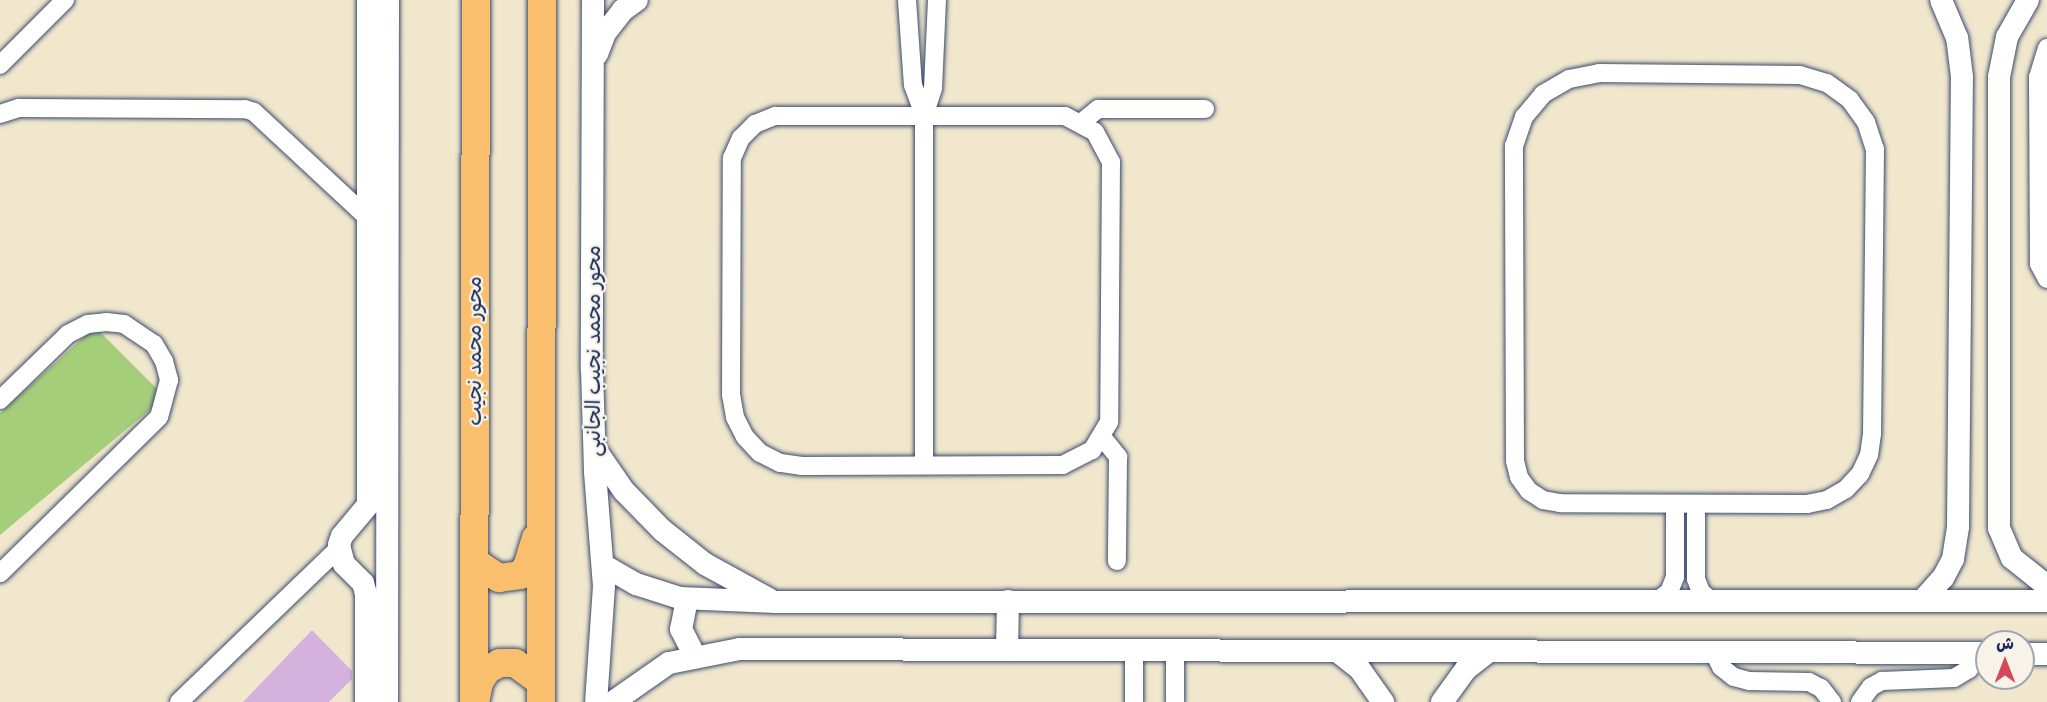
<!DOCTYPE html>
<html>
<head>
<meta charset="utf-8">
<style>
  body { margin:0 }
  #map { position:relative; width:2047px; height:702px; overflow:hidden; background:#f0e7cd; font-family:Pangolin,"Playpen Sans Arabic",sans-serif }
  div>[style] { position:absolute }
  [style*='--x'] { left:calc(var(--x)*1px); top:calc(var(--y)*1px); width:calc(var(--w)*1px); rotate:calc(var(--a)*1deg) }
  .green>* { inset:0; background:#a5ce7a }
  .building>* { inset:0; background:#d5b2dd }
  .roads { filter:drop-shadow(0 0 2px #3b4b6f) drop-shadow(0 0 2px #3b4b6f) }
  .minor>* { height:18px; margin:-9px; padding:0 9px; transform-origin:9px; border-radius:9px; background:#fff }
  .tertiary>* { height:22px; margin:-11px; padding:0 11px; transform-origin:11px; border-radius:11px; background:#fff }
  .primary>* { height:28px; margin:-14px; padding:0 14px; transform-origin:14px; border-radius:14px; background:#f9bf6d }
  span { translate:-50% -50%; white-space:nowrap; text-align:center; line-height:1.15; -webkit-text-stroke:4.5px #f7f3e8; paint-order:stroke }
  .street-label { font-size:21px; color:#1b2f5e }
  .north { position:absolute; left:1975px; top:630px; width:60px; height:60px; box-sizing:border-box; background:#f7f3e8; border:2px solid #9fa5b1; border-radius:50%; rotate:0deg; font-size:16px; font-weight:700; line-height:24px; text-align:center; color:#1b2f5e }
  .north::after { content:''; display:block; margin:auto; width:21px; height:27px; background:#d1495b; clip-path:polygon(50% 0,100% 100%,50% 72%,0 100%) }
</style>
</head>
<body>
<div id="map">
  <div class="green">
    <i style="clip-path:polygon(95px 327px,165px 397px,0 535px,0 413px)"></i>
  </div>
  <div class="building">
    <i style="clip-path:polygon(312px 630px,352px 671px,352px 679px,329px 702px,243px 702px)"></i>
  </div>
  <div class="roads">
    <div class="minor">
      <i style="--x:907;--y:0;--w:85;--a:86"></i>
      <i style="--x:913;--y:85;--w:33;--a:70"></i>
      <i style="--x:924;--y:116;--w:349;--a:90"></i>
      <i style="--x:2047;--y:48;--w:30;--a:107"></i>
      <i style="--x:2038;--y:77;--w:187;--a:89.7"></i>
      <i style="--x:2039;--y:264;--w:17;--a:62"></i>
      <i style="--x:0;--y:65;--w:92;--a:-45"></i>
      <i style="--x:1599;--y:73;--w:201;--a:0.6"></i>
      <i style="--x:1800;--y:75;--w:28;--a:17"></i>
      <i style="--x:1827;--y:83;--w:29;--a:36"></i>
      <i style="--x:1850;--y:100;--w:27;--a:54"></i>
      <i style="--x:1866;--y:122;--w:28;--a:72"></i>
      <i style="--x:1875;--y:149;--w:285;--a:90.6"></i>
      <i style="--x:1872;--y:434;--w:21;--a:98"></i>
      <i style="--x:1869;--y:455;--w:21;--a:115"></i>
      <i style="--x:1860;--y:474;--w:21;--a:133"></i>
      <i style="--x:1846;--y:489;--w:22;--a:150"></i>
      <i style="--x:1827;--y:500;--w:20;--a:169"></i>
      <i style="--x:1807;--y:504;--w:247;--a:-179.8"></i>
      <i style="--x:1560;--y:503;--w:17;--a:-170"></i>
      <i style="--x:1543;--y:500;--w:17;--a:-147"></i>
      <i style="--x:1529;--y:491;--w:17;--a:-126"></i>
      <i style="--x:1519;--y:477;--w:16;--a:-104"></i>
      <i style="--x:1515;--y:461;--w:315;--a:-90.2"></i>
      <i style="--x:1514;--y:146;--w:31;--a:-71"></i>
      <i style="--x:1524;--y:117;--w:30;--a:-50"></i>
      <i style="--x:1543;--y:94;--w:30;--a:-30"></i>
      <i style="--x:1569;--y:79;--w:31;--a:-11"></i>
      <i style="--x:0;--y:114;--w:20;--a:-18"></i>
      <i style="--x:19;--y:108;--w:226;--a:0.3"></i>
      <i style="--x:245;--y:109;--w:9;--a:18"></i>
      <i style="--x:254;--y:112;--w:156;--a:42.9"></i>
      <i style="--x:775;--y:116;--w:290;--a:0"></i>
      <i style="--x:1065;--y:116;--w:34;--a:28"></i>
      <i style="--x:1095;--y:132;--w:34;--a:62"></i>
      <i style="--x:1111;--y:162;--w:260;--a:90.4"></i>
      <i style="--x:1109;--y:422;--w:33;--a:121"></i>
      <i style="--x:1092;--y:450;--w:33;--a:153"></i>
      <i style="--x:1063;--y:465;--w:261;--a:179.8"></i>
      <i style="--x:802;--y:466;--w:22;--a:-172"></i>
      <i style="--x:780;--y:463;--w:22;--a:-153"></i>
      <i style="--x:760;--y:453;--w:22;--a:-133"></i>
      <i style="--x:745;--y:437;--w:22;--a:-117"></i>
      <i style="--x:735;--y:417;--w:22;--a:-100"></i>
      <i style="--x:731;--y:395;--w:237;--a:-89.8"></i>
      <i style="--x:732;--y:158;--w:22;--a:-66"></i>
      <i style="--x:741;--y:138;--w:20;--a:-45"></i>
      <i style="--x:755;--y:124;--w:22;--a:-22"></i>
      <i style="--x:924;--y:116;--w:29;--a:-72"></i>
      <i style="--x:933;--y:88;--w:88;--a:-87.4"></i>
      <i style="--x:1082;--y:122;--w:21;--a:-39"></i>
      <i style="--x:1098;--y:109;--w:107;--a:0"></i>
      <i style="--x:0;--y:400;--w:95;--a:-44.1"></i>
      <i style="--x:68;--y:334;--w:22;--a:-27"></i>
      <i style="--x:88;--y:324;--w:18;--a:-6"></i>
      <i style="--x:106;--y:322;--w:18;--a:6"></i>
      <i style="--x:124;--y:324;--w:36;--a:34"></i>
      <i style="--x:154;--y:344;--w:20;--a:60"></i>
      <i style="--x:164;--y:361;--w:20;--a:75"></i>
      <i style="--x:169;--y:380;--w:38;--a:105"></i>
      <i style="--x:159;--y:417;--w:223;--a:135.5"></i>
      <i style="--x:1102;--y:437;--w:26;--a:51"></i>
      <i style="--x:1118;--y:457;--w:104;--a:90.6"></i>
      <i style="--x:1696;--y:504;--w:75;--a:90"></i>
      <i style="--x:1696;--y:579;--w:14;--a:69"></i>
      <i style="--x:1701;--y:592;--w:16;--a:40"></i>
      <i style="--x:1657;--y:601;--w:15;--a:-37"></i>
      <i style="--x:1669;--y:592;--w:16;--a:-68"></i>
      <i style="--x:1675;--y:577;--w:73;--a:-90"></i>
      <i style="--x:1134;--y:650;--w:52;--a:90"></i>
      <i style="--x:1175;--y:651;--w:51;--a:90"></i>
      <i style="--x:1714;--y:653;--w:16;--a:63"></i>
      <i style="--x:1721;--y:667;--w:16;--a:38"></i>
      <i style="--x:1734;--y:677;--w:16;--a:15"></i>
      <i style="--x:1749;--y:681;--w:60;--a:1"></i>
      <i style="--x:1809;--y:682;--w:13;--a:27"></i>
      <i style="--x:1821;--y:688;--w:18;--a:52"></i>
      <i style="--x:179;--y:702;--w:222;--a:-43.9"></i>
      <i style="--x:1860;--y:702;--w:19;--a:-54"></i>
      <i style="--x:1871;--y:687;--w:13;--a:-29"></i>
      <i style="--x:1882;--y:681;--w:72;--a:-2.4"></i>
      <i style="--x:1954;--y:678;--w:17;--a:-31"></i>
      <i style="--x:1969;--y:669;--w:19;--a:-55"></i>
    </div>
    <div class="tertiary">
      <i style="--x:593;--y:0;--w:369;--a:90.2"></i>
      <i style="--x:592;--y:369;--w:103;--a:88.3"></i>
      <i style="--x:595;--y:472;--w:114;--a:85.5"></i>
      <i style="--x:604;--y:586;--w:116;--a:93.9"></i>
      <i style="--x:2028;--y:0;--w:43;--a:119.6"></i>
      <i style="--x:2007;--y:37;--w:41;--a:101.3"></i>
      <i style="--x:1999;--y:77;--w:451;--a:90"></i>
      <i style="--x:1999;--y:528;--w:33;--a:67"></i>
      <i style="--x:2012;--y:558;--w:45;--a:38.7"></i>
      <i style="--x:597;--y:54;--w:22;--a:-69"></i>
      <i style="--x:605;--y:33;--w:29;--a:-52"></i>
      <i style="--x:623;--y:10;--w:17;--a:-36"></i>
      <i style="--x:595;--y:449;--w:51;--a:55.4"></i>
      <i style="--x:624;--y:491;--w:54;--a:45.7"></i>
      <i style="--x:662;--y:530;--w:55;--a:38.3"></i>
      <i style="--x:705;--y:564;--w:73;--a:28.7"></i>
      <i style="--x:603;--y:565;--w:38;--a:30"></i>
      <i style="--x:636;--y:584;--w:46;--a:17.7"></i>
      <i style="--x:680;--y:598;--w:96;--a:2.4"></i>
      <i style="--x:776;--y:602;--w:1271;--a:-0.05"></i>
      <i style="--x:687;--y:599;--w:31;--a:101"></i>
      <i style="--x:681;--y:629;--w:29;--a:63"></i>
      <i style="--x:1922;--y:601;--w:31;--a:-48"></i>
      <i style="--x:1943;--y:578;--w:21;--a:-62"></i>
      <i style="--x:1953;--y:559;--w:32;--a:-81"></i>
      <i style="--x:1958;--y:527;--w:450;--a:-89.5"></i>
      <i style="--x:1962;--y:77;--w:39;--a:-97"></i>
      <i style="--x:1957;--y:38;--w:41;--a:-112.8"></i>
      <i style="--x:1007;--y:650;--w:49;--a:-88.8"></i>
      <i style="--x:1337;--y:651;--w:28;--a:38"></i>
      <i style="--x:1359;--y:668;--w:42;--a:54.8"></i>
      <i style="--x:2023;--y:654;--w:24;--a:0"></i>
      <i style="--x:366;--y:702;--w:108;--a:-90"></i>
      <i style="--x:366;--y:594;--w:11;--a:-105"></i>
      <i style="--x:363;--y:583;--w:27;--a:-135"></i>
      <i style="--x:344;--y:564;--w:20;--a:-105"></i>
      <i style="--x:339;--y:545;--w:9;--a:-72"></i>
      <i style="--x:342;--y:536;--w:40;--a:-50"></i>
      <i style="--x:368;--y:505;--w:505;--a:-90"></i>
      <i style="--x:387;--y:702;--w:702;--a:-89.92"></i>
      <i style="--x:613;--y:702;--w:68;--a:-34.9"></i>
      <i style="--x:669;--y:663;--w:72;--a:-11.2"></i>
      <i style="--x:740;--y:649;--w:1247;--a:0.18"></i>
      <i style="--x:1442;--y:702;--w:41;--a:-54"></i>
      <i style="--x:1466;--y:669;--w:28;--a:-38"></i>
    </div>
    <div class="primary">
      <i style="--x:475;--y:562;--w:29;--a:34"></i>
      <i style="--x:499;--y:578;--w:21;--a:-8"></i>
      <i style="--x:520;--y:575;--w:11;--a:-49"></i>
      <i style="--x:527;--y:567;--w:30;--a:-73"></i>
      <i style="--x:476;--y:698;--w:16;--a:-79"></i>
      <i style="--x:479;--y:682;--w:14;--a:-56"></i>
      <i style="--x:487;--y:670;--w:15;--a:-28"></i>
      <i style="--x:500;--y:663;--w:15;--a:0"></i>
      <i style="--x:515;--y:663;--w:32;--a:36"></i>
      <i style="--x:474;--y:702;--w:702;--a:-89.84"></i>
      <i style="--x:541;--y:702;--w:702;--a:-89.92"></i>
    </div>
  </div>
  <div class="street-label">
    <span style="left:475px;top:351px;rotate:-90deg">محور محمد نجيب</span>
    <span style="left:594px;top:351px;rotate:-90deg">محور محمد نجيب الجانبى</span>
  </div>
  <div class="north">ش</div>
</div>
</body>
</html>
